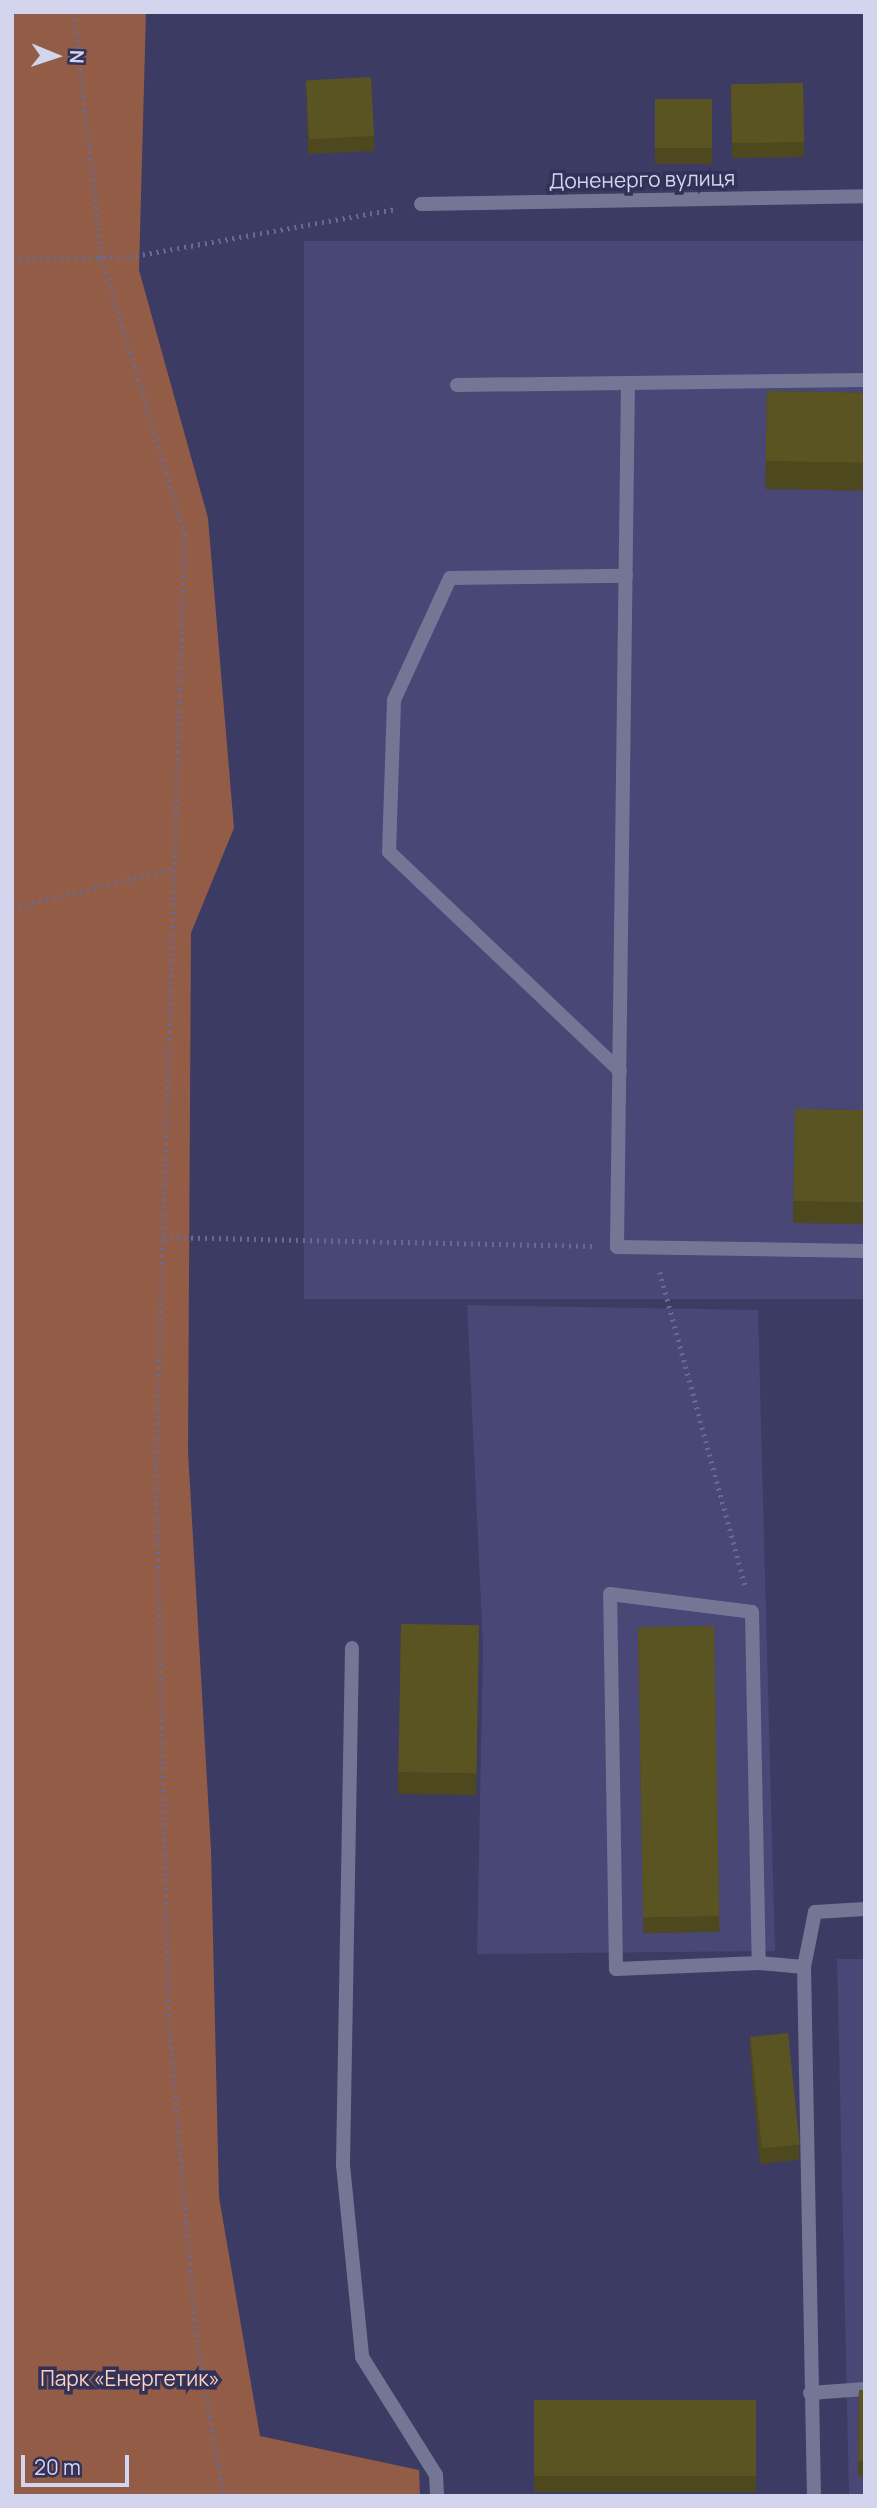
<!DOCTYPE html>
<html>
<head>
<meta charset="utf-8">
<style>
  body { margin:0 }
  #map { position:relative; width:877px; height:2508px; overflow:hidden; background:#3c3b64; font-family:Manrope,sans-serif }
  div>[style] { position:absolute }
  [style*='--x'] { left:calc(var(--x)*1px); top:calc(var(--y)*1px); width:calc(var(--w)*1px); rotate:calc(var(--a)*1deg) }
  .built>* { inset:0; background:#484775; transform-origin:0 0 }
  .green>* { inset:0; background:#925c46 }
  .path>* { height:4.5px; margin-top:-2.25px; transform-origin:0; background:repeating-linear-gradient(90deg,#6b6a8e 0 2px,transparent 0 7px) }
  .lane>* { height:14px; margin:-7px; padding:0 7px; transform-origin:7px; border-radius:7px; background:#747696 }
  .street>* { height:14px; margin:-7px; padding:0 7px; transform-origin:7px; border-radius:7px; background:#747696 }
  .wall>* { inset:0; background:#4d481e; transform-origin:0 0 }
  .building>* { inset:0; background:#5a5423; transform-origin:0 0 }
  span { translate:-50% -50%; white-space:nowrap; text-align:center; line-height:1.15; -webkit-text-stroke:7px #323158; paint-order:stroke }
  .street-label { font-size:21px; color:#d3d4ed }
  .park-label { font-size:21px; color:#fed1bf }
  .frame { position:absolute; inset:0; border:14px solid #d3d4ed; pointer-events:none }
  .north { position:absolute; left:21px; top:21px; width:70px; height:70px; -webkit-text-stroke:5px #323158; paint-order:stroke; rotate:92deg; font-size:19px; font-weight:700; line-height:28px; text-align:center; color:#d3d4ed }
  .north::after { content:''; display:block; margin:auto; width:24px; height:32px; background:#d3d4ed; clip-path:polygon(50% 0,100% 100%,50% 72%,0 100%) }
  .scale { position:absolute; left:21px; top:2455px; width:108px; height:32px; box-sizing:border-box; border:4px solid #d3d4ed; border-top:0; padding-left:9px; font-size:21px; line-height:24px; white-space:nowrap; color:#d3d4ed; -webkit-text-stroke:5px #323158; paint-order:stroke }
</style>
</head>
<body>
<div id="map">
  <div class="built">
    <i style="left:865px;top:241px;width:1058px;height:561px;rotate:90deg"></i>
    <i style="clip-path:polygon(467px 1305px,758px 1310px,775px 1951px,477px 1954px,483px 1646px)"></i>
    <i style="clip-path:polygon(837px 1959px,865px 1959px,865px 2496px,849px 2496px)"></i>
  </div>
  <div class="green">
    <i style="clip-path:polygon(12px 12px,146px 12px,139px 270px,208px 518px,234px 828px,191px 933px,188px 1451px,211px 1850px,219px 2197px,260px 2436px,419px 2470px,420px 2496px,12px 2496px)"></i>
  </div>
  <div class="path">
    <i style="--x:74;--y:12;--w:248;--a:83.5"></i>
    <i style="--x:102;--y:258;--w:288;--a:73.3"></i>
    <i style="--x:185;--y:534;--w:934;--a:91.78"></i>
    <i style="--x:156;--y:1468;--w:551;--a:88.65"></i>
    <i style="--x:169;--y:2019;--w:315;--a:85.1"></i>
    <i style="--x:196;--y:2333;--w:165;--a:80.3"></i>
    <i style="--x:12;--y:259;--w:117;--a:-1"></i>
    <i style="--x:129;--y:257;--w:271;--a:-10.2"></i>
    <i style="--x:12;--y:908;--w:168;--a:-13.8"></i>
    <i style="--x:163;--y:1237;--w:429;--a:1.2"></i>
    <i style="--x:660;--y:1272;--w:327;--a:74.8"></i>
  </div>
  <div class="lane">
    <i style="--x:865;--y:380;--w:237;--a:179.3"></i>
    <i style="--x:628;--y:383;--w:864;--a:90.73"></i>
    <i style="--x:617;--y:1247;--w:248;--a:0.9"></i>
    <i style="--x:457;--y:385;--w:171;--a:-0.7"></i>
    <i style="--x:620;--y:1071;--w:318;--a:-136.5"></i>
    <i style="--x:389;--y:852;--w:152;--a:-88.1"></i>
    <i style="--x:394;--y:700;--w:134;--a:-65.3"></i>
    <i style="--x:450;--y:578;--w:176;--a:-0.7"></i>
    <i style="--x:352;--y:1648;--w:517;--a:91"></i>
    <i style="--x:343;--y:2165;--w:193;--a:84.3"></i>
    <i style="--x:362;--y:2357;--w:139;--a:57.9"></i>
    <i style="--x:436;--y:2475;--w:21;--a:87"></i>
    <i style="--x:759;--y:1963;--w:143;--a:177.6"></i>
    <i style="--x:616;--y:1969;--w:375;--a:-90.9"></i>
    <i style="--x:610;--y:1594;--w:143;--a:7.2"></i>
    <i style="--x:752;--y:1612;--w:351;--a:88.9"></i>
    <i style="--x:759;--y:1963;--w:45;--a:5.1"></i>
    <i style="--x:804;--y:1967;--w:529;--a:88.92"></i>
    <i style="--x:804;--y:1967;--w:56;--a:-78.7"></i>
    <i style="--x:815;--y:1912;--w:50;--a:-3.4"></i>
    <i style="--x:810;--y:2393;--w:55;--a:-4.2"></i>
  </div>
  <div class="street">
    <i style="--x:421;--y:204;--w:444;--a:-1"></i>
  </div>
  <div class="wall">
    <i style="clip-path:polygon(306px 80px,374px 136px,374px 151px,308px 154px)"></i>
    <i style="left:803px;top:83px;width:74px;height:72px;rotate:89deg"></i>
    <i style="left:655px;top:99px;width:57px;height:65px"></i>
    <i style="left:767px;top:391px;width:98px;height:98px;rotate:1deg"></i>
    <i style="left:795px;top:1109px;width:70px;height:114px;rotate:1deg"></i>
    <i style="left:401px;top:1624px;width:78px;height:170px;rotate:1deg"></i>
    <i style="left:714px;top:1626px;width:306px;height:76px;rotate:89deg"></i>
    <i style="clip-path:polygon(750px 2036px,799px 2144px,799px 2160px,760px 2164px,750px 2052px)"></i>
    <i style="clip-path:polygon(859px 2390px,865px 2390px,865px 2477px,858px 2476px)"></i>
    <i style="left:756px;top:2400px;width:92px;height:222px;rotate:90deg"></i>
  </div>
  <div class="building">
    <i style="left:371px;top:77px;width:59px;height:65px;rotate:87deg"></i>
    <i style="left:803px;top:83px;width:59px;height:72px;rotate:89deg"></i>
    <i style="left:655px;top:99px;width:57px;height:49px"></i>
    <i style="left:767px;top:391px;width:98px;height:70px;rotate:1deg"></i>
    <i style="left:795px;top:1109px;width:70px;height:92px;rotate:1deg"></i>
    <i style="left:401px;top:1624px;width:78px;height:148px;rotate:1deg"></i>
    <i style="left:714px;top:1626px;width:290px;height:76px;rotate:89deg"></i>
    <i style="left:788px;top:2033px;width:112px;height:38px;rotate:84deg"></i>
    <i style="clip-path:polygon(859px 2390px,865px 2390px,865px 2461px,858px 2461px)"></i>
    <i style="left:756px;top:2400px;width:76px;height:222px;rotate:90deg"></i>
  </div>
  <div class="street-label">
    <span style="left:642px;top:179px;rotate:-1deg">Доненерго вулиця</span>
  </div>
  <div class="park-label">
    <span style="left:130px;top:2378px">Парк «Енергетик»</span>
  </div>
  <div class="frame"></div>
  <div class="north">N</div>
  <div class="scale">20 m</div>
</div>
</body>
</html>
